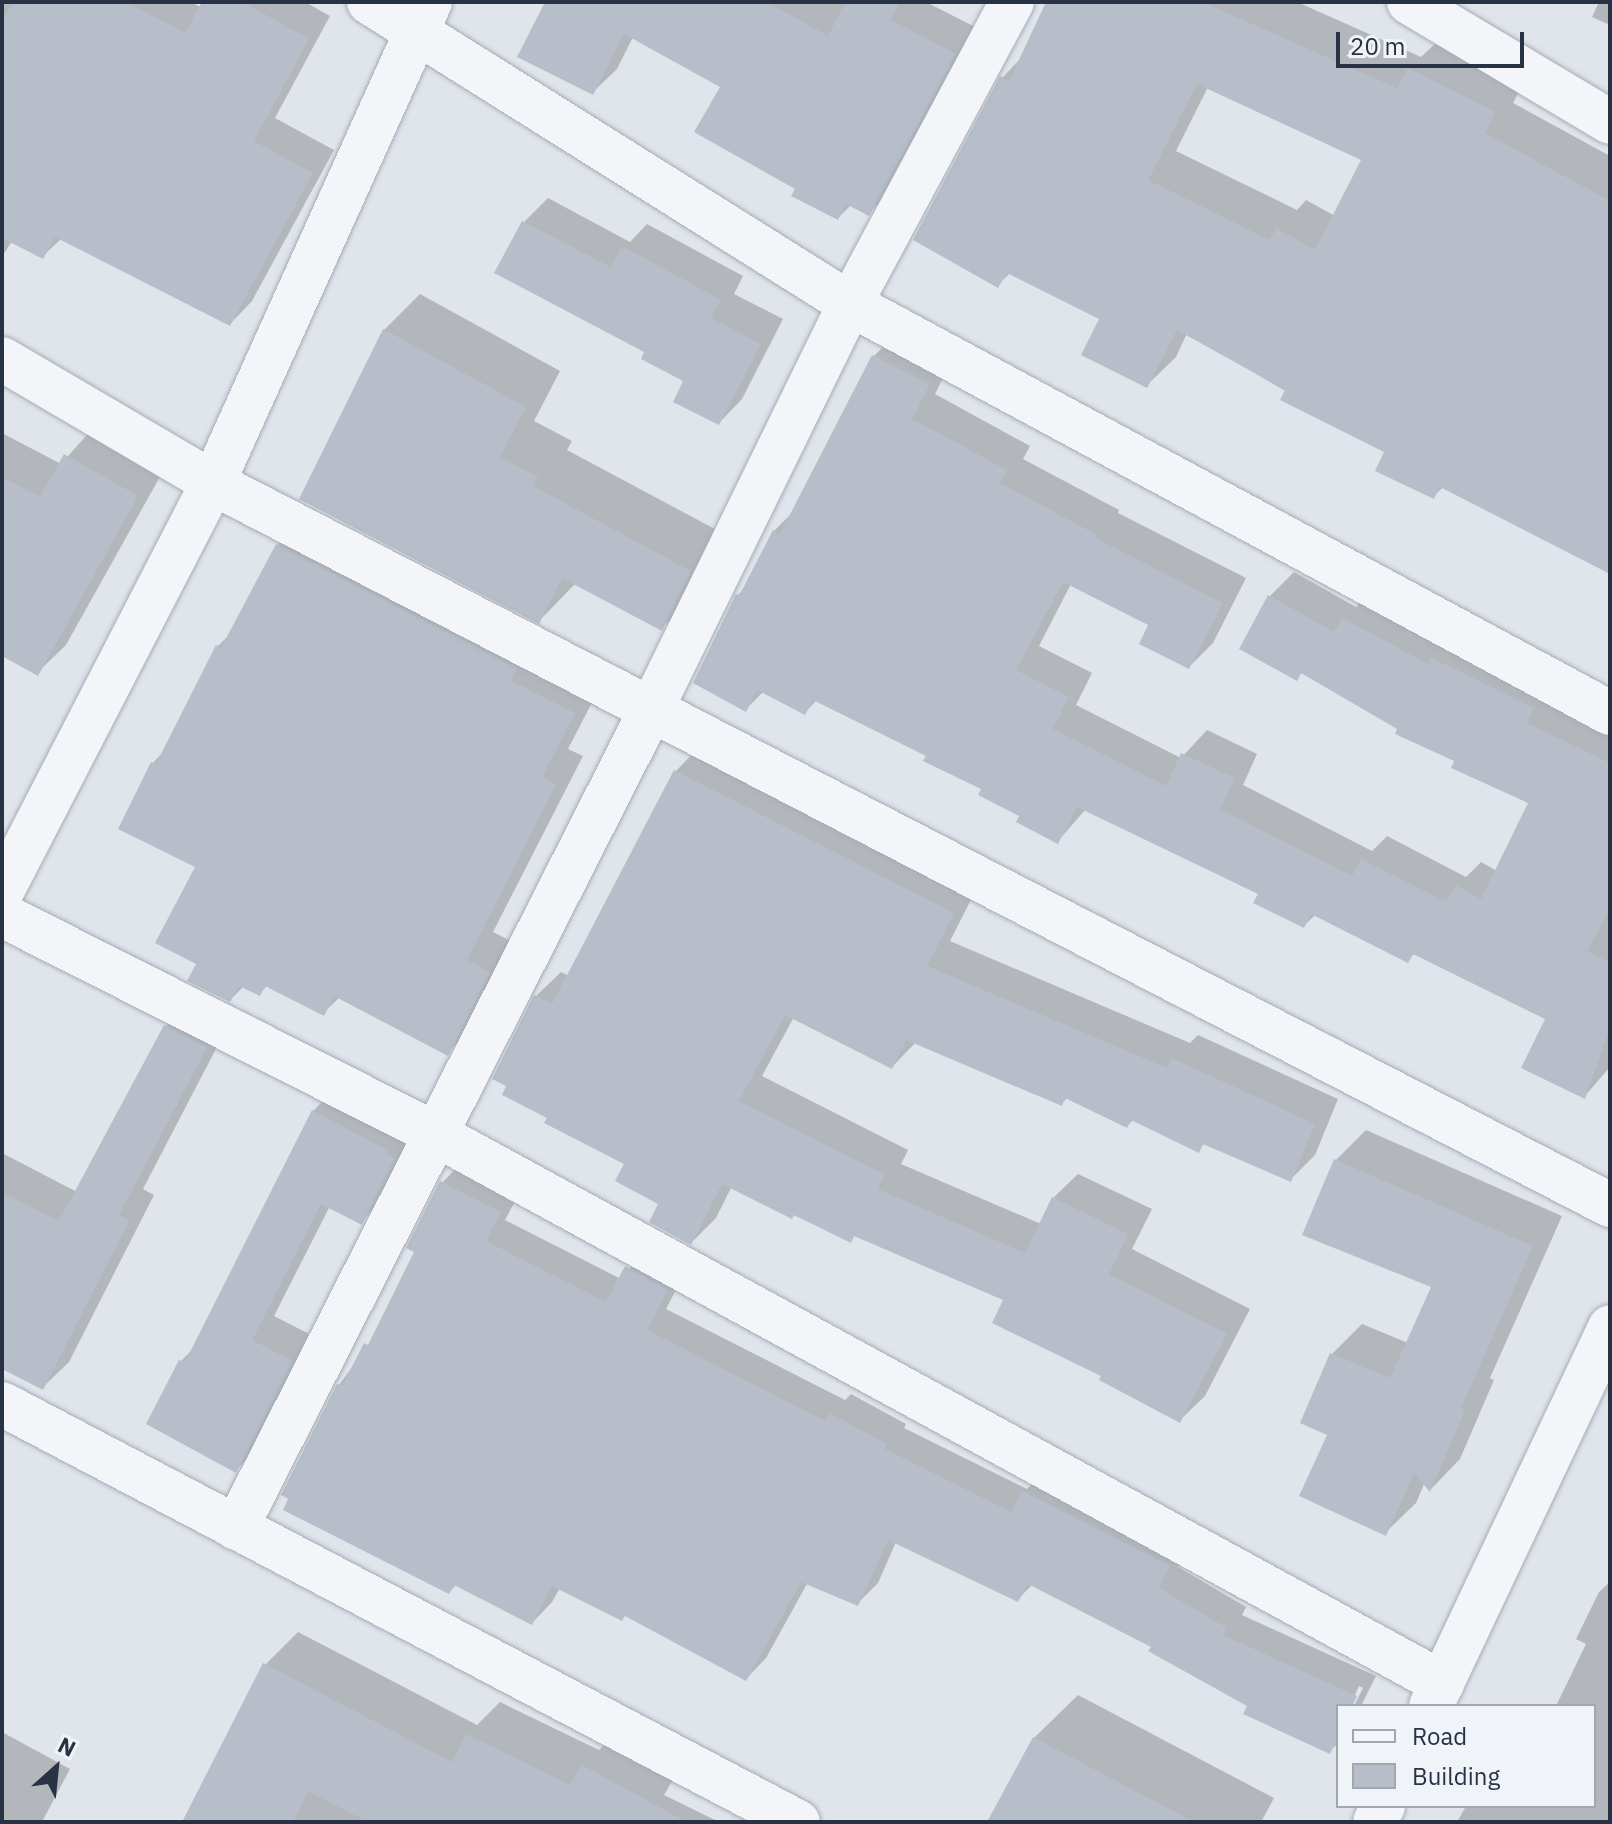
<!DOCTYPE html>
<html>
<head>
<meta charset="utf-8">
<style>
  body { margin:0 }
  #map { position:relative; width:1612px; height:1824px; overflow:hidden; background:#e0e5eb; font-family:"IBM Plex Sans",sans-serif }
  div>[style] { position:absolute }
  [style*='--x'] { left:calc(var(--x)*1px); top:calc(var(--y)*1px); width:calc(var(--w)*1px); rotate:calc(var(--a)*1deg) }
  .shadow>* { inset:0; background:#0003 }
  .building>* { inset:0; background:#b7bec9 }
  .roads { filter:drop-shadow(0 0 2px #a5acb6) drop-shadow(0 0 2px #a5acb6) }
  .minor>* { height:44px; margin:-22px; padding:0 22px; transform-origin:22px; border-radius:22px; background:#f4f5f8 }
  span { translate:-50% -50%; white-space:nowrap; text-align:center; line-height:1.15; -webkit-text-stroke:7px #f0f4f8; paint-order:stroke }
  .frame { position:absolute; inset:0; border:4px solid #273344; pointer-events:none }
  .legend { position:absolute; left:1336px; top:1704px; width:260px; height:104px; box-sizing:border-box; background:#f0f4f8; border:2px solid #a0a7b0; margin:0; padding:10px 14px; list-style:none; font-size:24px; color:#273344 }
  .legend li { display:flex; align-items:center; gap:16px; height:40px }
  .legend b { width:40px; border:2px solid #a0a7b0 }
  .north { position:absolute; left:16px; top:1728px; width:80px; height:80px; -webkit-text-stroke:6px #f0f4f8; paint-order:stroke; rotate:27deg; font-size:22px; font-weight:700; line-height:32px; text-align:center; color:#273344 }
  .north::after { content:''; display:block; margin:auto; width:28px; height:36px; background:#273344; clip-path:polygon(50% 0,100% 100%,50% 72%,0 100%) }
  .scale { position:absolute; left:1336px; top:32px; width:188px; height:36px; box-sizing:border-box; border:4px solid #273344; border-top:0; padding-left:10px; font-size:24px; line-height:28px; white-space:nowrap; color:#273344; -webkit-text-stroke:6px #f0f4f8; paint-order:stroke }
</style>
</head>
<body>
<div id="map">
  <div class="shadow">
    <i style="clip-path:polygon(2px 2px,191px 2px,202px 8px,205px 2px,305px 2px,330px 16px,275px 118px,334px 150px,252px 301px,230px 324px,62px 238px,43px 256px,12px 241px,2px 257px)"></i>
    <i style="clip-path:polygon(547px 2px,926px 2px,979px 29px,892px 190px,868px 214px,851px 205px,838px 218px,798px 188px,723px 86px,633px 37px,617px 69px,592px 93px)"></i>
    <i style="clip-path:polygon(evenodd,1048px 2px,1297px 2px,1421px 57px,1439px 40px,1523px 83px,1513px 103px,1610px 156px,1610px 572px,1443px 487px,1434px 496px,1387px 451px,1187px 333px,1176px 357px,1146px 386px,1102px 319px,1011px 272px,998px 285px,1002px 78px,1022px 57px,1048px 2px,1208px 87px,1363px 159px,1335px 216px,1306px 200px,1297px 210px,1176px 151px,1208px 87px)"></i>
    <i style="clip-path:polygon(1599px 2px,1610px 2px,1610px 25px,1592px 17px)"></i>
    <i style="clip-path:polygon(548px 198px,630px 242px,647px 224px,743px 276px,734px 294px,783px 319px,742px 399px,719px 423px,686px 380px,647px 351px,524px 222px)"></i>
    <i style="clip-path:polygon(420px 294px,560px 371px,534px 421px,572px 441px,567px 450px,726px 535px,697px 593px,662px 628px,576px 583px,539px 621px,384px 330px)"></i>
    <i style="clip-path:polygon(898px 332px,952px 360px,935px 394px,1030px 446px,1023px 459px,1119px 510px,1118px 513px,1246px 578px,1213px 643px,1189px 667px,1151px 625px,1071px 584px,1039px 646px,1092px 673px,1076px 705px,1181px 758px,1207px 730px,1257px 754px,1243px 785px,1372px 851px,1387px 836px,1466px 877px,1481px 862px,1497px 871px,1531px 802px,1303px 672px,1296px 678px,1270px 596px,1294px 572px,1356px 607px,1368px 595px,1610px 728px,1610px 1067px,1584px 1097px,1547px 1018px,1415px 953px,1407px 961px,1316px 914px,1304px 926px,1260px 893px,1086px 809px,1058px 841px,984px 788px,928px 755px,817px 700px,805px 712px,764px 691px,746px 709px,737px 596px,746px 587px,774px 531px,795px 510px,874px 356px)"></i>
    <i style="clip-path:polygon(94px 427px,166px 466px,66px 645px,37px 673px,2px 654px,2px 433px,61px 464px)"></i>
    <i style="clip-path:polygon(305px 517px,601px 685px,568px 749px,583px 756px,493px 932px,516px 944px,475px 1025px,447px 1053px,340px 997px,323px 1013px,268px 985px,259px 994px,244px 986px,230px 1000px,199px 963px,198px 866px,153px 763px,164px 751px,218px 646px,231px 633px,278px 545px)"></i>
    <i style="clip-path:polygon(700px 746px,977px 888px,950px 941px,1190px 1043px,1198px 1035px,1338px 1099px,1315px 1155px,1290px 1180px,1205px 1143px,1198px 1150px,1134px 1119px,1127px 1126px,1068px 1097px,1061px 1104px,916px 1042px,892px 1067px,794px 1017px,762px 1076px,908px 1150px,901px 1164px,1041px 1224px,1053px 1198px,1078px 1174px,1152px 1209px,1132px 1249px,1250px 1309px,1205px 1396px,1180px 1420px,1104px 1375px,1005px 1299px,856px 1234px,850px 1241px,732px 1186px,716px 1218px,691px 1243px,626px 1163px,550px 1117px,536px 996px,561px 972px,569px 976px,676px 771px)"></i>
    <i style="clip-path:polygon(192px 1000px,231px 1020px,143px 1189px,154px 1195px,69px 1362px,43px 1387px,2px 1366px,2px 1153px,77px 1192px,166px 1026px)"></i>
    <i style="clip-path:polygon(337px 1087px,418px 1134px,385px 1198px,361px 1222px,330px 1206px,274px 1316px,315px 1337px,260px 1446px,236px 1470px,181px 1361px,195px 1347px,313px 1111px)"></i>
    <i style="clip-path:polygon(1366px 1130px,1562px 1216px,1490px 1378px,1494px 1380px,1460px 1459px,1431px 1489px,1425px 1482px,1416px 1503px,1385px 1533px,1329px 1433px,1332px 1354px,1362px 1324px,1408px 1343px,1433px 1286px,1335px 1161px)"></i>
    <i style="clip-path:polygon(462px 1162px,520px 1192px,505px 1220px,621px 1279px,647px 1247px,687px 1269px,666px 1309px,845px 1400px,851px 1394px,906px 1424px,904px 1428px,1027px 1489px,1044px 1472px,1189px 1545px,1178px 1567px,1246px 1607px,1242px 1615px,1376px 1676px,1361px 1706px,1354px 1706px,1363px 1688px,1359px 1686px,1350px 1706px,1338px 1706px,1338px 1743px,1329px 1752px,1154px 1646px,1033px 1584px,1018px 1599px,896px 1542px,878px 1583px,857px 1604px,808px 1582px,766px 1658px,746px 1679px,626px 1615px,560px 1588px,552px 1602px,532px 1623px,457px 1584px,449px 1592px,339px 1385px,377px 1333px,417px 1252px,442px 1183px)"></i>
    <i style="clip-path:polygon(1610px 1582px,1610px 1822px,1457px 1822px,1466px 1806px,1594px 1806px,1594px 1706px,1556px 1706px,1586px 1644px,1576px 1639px,1599px 1592px)"></i>
    <i style="clip-path:polygon(298px 1632px,477px 1725px,500px 1702px,599px 1750px,616px 1733px,680px 1768px,664px 1795px,719px 1822px,184px 1822px,265px 1665px)"></i>
    <i style="clip-path:polygon(1078px 1695px,1274px 1798px,1261px 1822px,989px 1822px,1034px 1738px)"></i>
    <i style="clip-path:polygon(2px 1732px,70px 1769px,42px 1822px,2px 1822px)"></i>
  </div>
  <div class="building">
    <i style="clip-path:polygon(14px 2px,127px 2px,185px 33px,202px 2px,243px 2px,309px 39px,254px 141px,313px 173px,230px 326px,55px 237px,43px 259px,2px 238px,2px 21px)"></i>
    <i style="clip-path:polygon(545px 2px,767px 2px,828px 36px,845px 2px,900px 2px,891px 20px,956px 54px,869px 216px,846px 204px,838px 220px,791px 196px,795px 189px,694px 132px,720px 87px,624px 34px,593px 95px,517px 57px)"></i>
    <i style="clip-path:polygon(evenodd,1046px 2px,1202px 2px,1397px 88px,1408px 68px,1495px 112px,1485px 133px,1610px 201px,1610px 574px,1440px 487px,1434px 499px,1375px 471px,1384px 452px,1280px 400px,1285px 390px,1177px 330px,1147px 388px,1081px 355px,1099px 319px,1007px 273px,998px 288px,913px 240px,1000px 76px,1009px 81px,1046px 2px,1197px 84px,1361px 160px,1315px 250px,1276px 228px,1270px 240px,1148px 180px,1197px 84px)"></i>
    <i style="clip-path:polygon(522px 221px,611px 267px,622px 246px,721px 300px,711px 318px,761px 344px,719px 425px,673px 402px,683px 381px,641px 359px,644px 352px,494px 273px)"></i>
    <i style="clip-path:polygon(383px 329px,526px 407px,500px 457px,538px 477px,533px 486px,691px 571px,662px 631px,562px 578px,539px 624px,299px 499px)"></i>
    <i style="clip-path:polygon(872px 355px,930px 384px,912px 419px,1007px 470px,1000px 483px,1097px 535px,1095px 538px,1223px 603px,1189px 669px,1139px 644px,1148px 625px,1063px 582px,1016px 670px,1069px 697px,1053px 729px,1166px 786px,1181px 753px,1235px 778px,1220px 809px,1352px 876px,1361px 859px,1446px 902px,1456px 885px,1481px 899px,1528px 803px,1451px 768px,1454px 761px,1395px 734px,1397px 729px,1301px 673px,1297px 681px,1239px 649px,1268px 595px,1334px 632px,1342px 618px,1428px 664px,1431px 658px,1476px 679px,1534px 708px,1527px 723px,1610px 763px,1610px 909px,1587px 951px,1610px 962px,1610px 1028px,1585px 1099px,1521px 1068px,1545px 1019px,1413px 954px,1408px 963px,1311px 914px,1304px 928px,1253px 903px,1258px 894px,1077px 807px,1058px 844px,1016px 822px,1019px 816px,978px 795px,981px 789px,923px 761px,926px 756px,813px 700px,805px 715px,757px 690px,746px 712px,693px 683px,736px 594px,739px 596px,773px 530px,780px 534px)"></i>
    <i style="clip-path:polygon(64px 454px,138px 496px,38px 676px,2px 656px,2px 477px,40px 497px)"></i>
    <i style="clip-path:polygon(276px 544px,517px 668px,510px 680px,575px 713px,542px 777px,556px 784px,467px 960px,490px 972px,448px 1056px,334px 996px,324px 1016px,265px 986px,260px 996px,239px 986px,230px 1002px,187px 981px,196px 964px,155px 943px,195px 867px,118px 829px,151px 762px,156px 764px,216px 645px,221px 648px)"></i>
    <i style="clip-path:polygon(674px 770px,954px 913px,927px 966px,1167px 1068px,1172px 1058px,1315px 1124px,1291px 1182px,1203px 1144px,1199px 1153px,1131px 1120px,1127px 1128px,1065px 1098px,1062px 1106px,906px 1040px,892px 1069px,785px 1015px,739px 1101px,885px 1175px,878px 1189px,1025px 1253px,1052px 1197px,1128px 1234px,1109px 1274px,1227px 1334px,1180px 1423px,1099px 1380px,1101px 1376px,992px 1323px,1003px 1300px,854px 1236px,851px 1243px,794px 1215px,792px 1219px,722px 1184px,691px 1245px,649px 1222px,658px 1204px,615px 1181px,624px 1164px,544px 1123px,547px 1118px,502px 1095px,506px 1086px,492px 1079px,534px 995px,552px 1004px)"></i>
    <i style="clip-path:polygon(164px 1025px,207px 1047px,119px 1215px,129px 1221px,43px 1390px,2px 1369px,2px 1192px,59px 1221px)"></i>
    <i style="clip-path:polygon(312px 1110px,387px 1150px,385px 1153px,395px 1159px,362px 1225px,321px 1204px,252px 1340px,293px 1361px,236px 1473px,146px 1424px,179px 1360px,185px 1362px)"></i>
    <i style="clip-path:polygon(1334px 1159px,1533px 1246px,1461px 1408px,1465px 1410px,1430px 1492px,1414px 1473px,1386px 1536px,1299px 1496px,1327px 1435px,1300px 1423px,1330px 1353px,1390px 1378px,1431px 1287px,1302px 1235px)"></i>
    <i style="clip-path:polygon(440px 1181px,501px 1212px,486px 1241px,606px 1302px,625px 1266px,668px 1290px,647px 1330px,825px 1421px,829px 1413px,887px 1444px,885px 1449px,1011px 1512px,1022px 1491px,1170px 1566px,1159px 1588px,1227px 1628px,1223px 1635px,1357px 1696px,1352px 1706px,1338px 1706px,1338px 1736px,1330px 1754px,1243px 1714px,1247px 1706px,1148px 1651px,1151px 1647px,1028px 1584px,1018px 1602px,888px 1540px,858px 1606px,801px 1582px,746px 1681px,625px 1616px,622px 1621px,552px 1586px,532px 1625px,454px 1585px,449px 1594px,283px 1510px,288px 1499px,281px 1495px,337px 1384px,342px 1386px,364px 1343px,368px 1345px,414px 1252px,406px 1248px)"></i>
    <i style="clip-path:polygon(263px 1663px,452px 1762px,466px 1734px,570px 1785px,582px 1765px,687px 1822px,368px 1822px,308px 1791px,293px 1822px,182px 1822px)"></i>
    <i style="clip-path:polygon(1033px 1737px,1194px 1822px,987px 1822px)"></i>
  </div>
  <div class="roads">
    <div class="minor">
      <i style="--x:369;--y:2;--w:568;--a:32.12"></i>
      <i style="--x:850;--y:304;--w:863;--a:28.29"></i>
      <i style="--x:1409;--y:2;--w:234;--a:30.8"></i>
      <i style="--x:2;--y:359;--w:245;--a:30.4"></i>
      <i style="--x:213;--y:483;--w:528;--a:-65.72"></i>
      <i style="--x:2;--y:891;--w:459;--a:-62.7"></i>
      <i style="--x:213;--y:483;--w:1573;--a:27.33"></i>
      <i style="--x:2;--y:915;--w:487;--a:26.8"></i>
      <i style="--x:437;--y:1135;--w:1145;--a:28.6"></i>
      <i style="--x:2;--y:1404;--w:899;--a:27.71"></i>
      <i style="--x:236;--y:1528;--w:915;--a:-63.1"></i>
      <i style="--x:650;--y:712;--w:454;--a:-63.9"></i>
      <i style="--x:850;--y:304;--w:343;--a:-61.8"></i>
      <i style="--x:1431;--y:1706;--w:419;--a:-64.7"></i>
      <i style="--x:1375;--y:1822;--w:18;--a:-63"></i>
    </div>
  </div>
  <div class="frame"></div>
  <ul class="legend">
  <li><b style="height:10px;background:#f4f5f8"></b>Road</li>
  <li><b style="height:22px;background:#b7bec9"></b>Building</li>
  </ul>
  <div class="north">N</div>
  <div class="scale">20 m</div>
</div>
</body>
</html>
